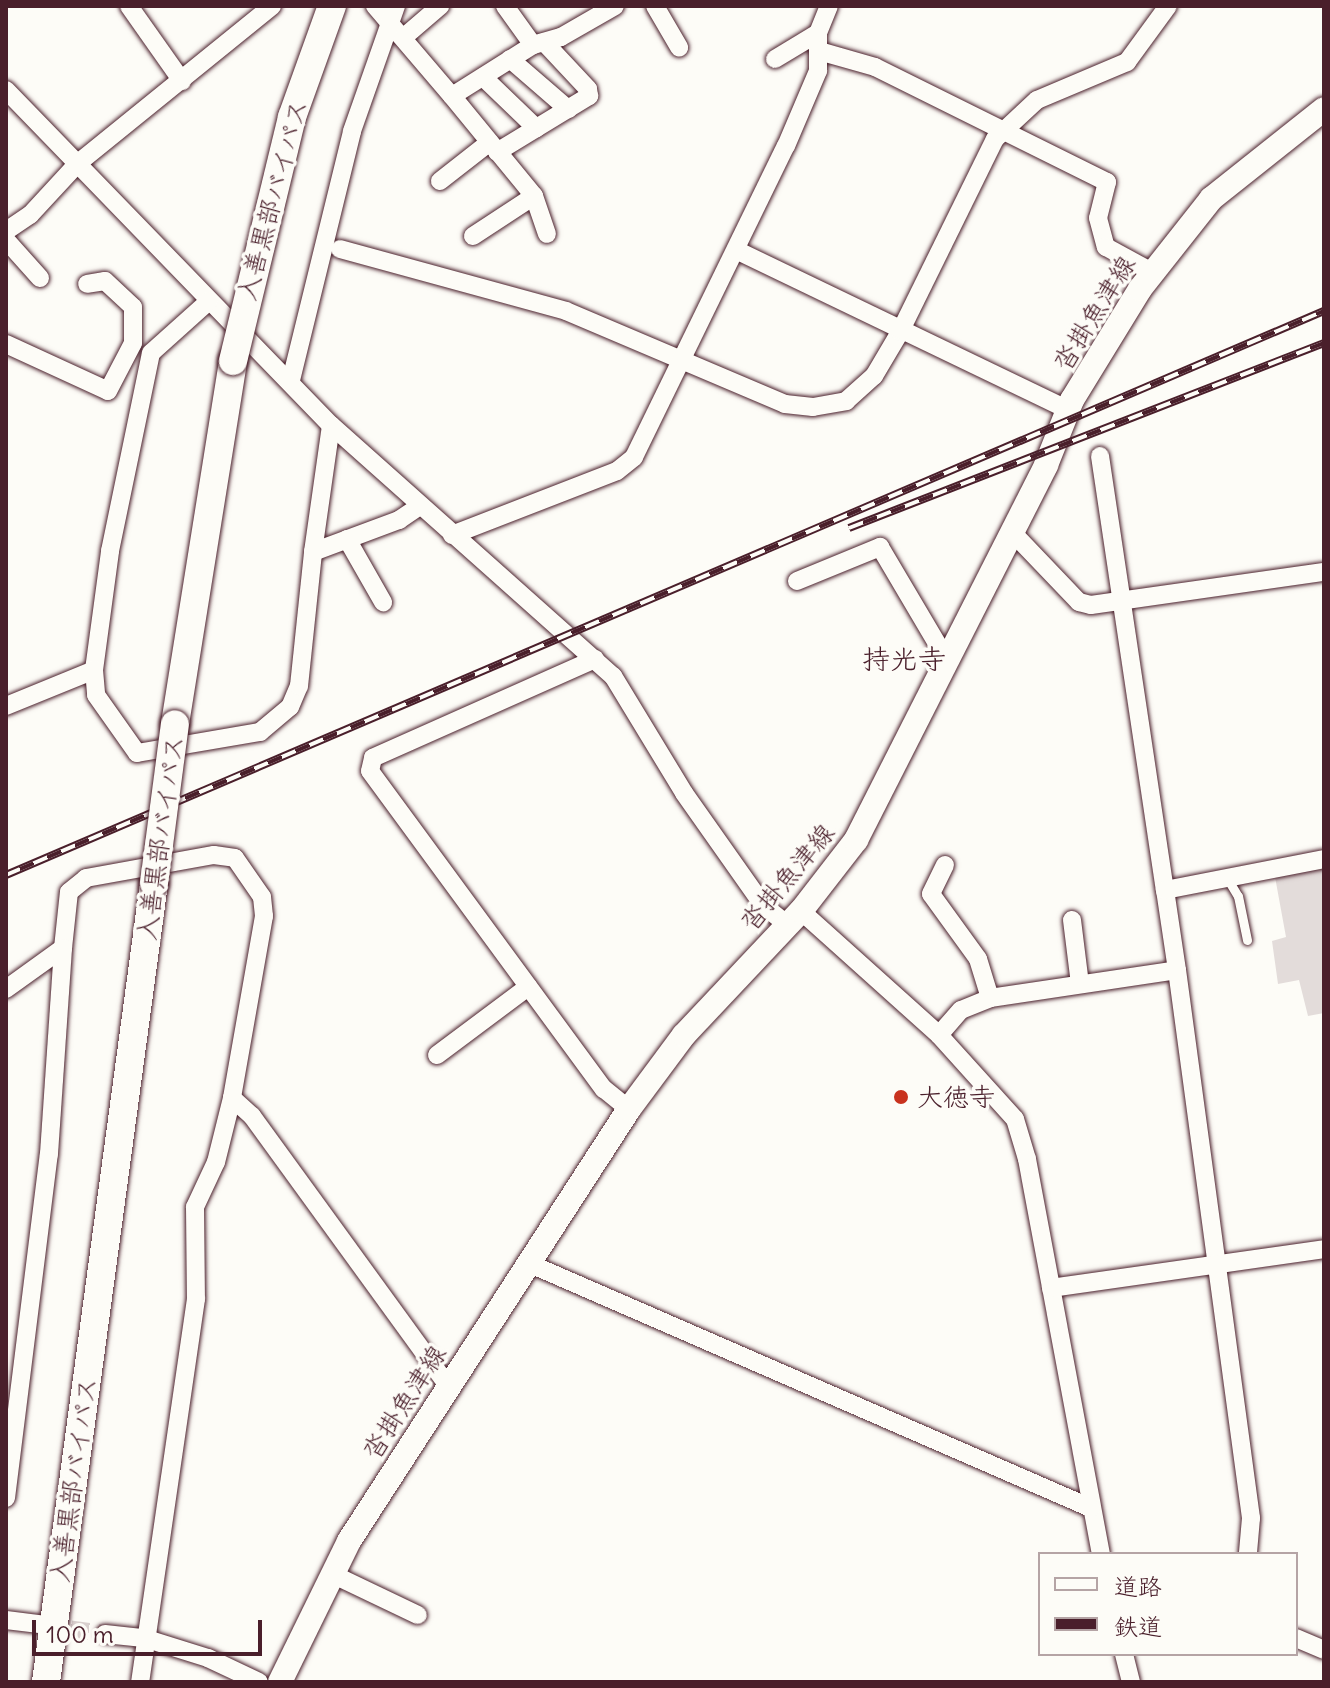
<!DOCTYPE html>
<html>
<head>
<meta charset="utf-8">
<style>
  body { margin:0 }
  #map { position:relative; width:1330px; height:1688px; overflow:hidden; background:#fdfcf7; font-family:Delius,"Klee One",sans-serif }
  div>[style] { position:absolute }
  [style*='--x'] { left:calc(var(--x)*1px); top:calc(var(--y)*1px); width:calc(var(--w)*1px); rotate:calc(var(--a)*1deg) }
  .green>* { inset:0; background:#e3dcda }
  .minor-tunnel>* { height:18px; margin-top:-9px; transform-origin:0; background:repeating-linear-gradient(90deg,#d9d0ce 0 18px,transparent 0 27px) }
  .roads { filter:drop-shadow(0 0 2px #4a1f2b) drop-shadow(0 0 2px #4a1f2b) }
  .service>* { height:9px; margin:-4.5px; padding:0 4.5px; transform-origin:4.5px; border-radius:4.5px; background:#fdfcf7 }
  .minor>* { height:18px; margin:-9px; padding:0 9px; transform-origin:9px; border-radius:9px; background:#fdfcf7 }
  .secondary>* { height:24px; margin:-12px; padding:0 12px; transform-origin:12px; border-radius:12px; background:#fdfcf7 }
  .trunk>* { height:28px; margin:-14px; padding:0 14px; transform-origin:14px; border-radius:14px; background:#fdfcf7 }
  .rail>* { height:8px; margin-top:-4px; transform-origin:0; background:repeating-linear-gradient(90deg,#fdfcf7 0 15px,#4a1f2b 0 30px); box-sizing:border-box; border-block:2px solid #4a1f2b }
  .bridges { filter:drop-shadow(0 0 2px #4a1f2b) drop-shadow(0 0 2px #4a1f2b) }
  .trunk-bridge>* { height:28px; margin:-14px; padding:0 14px; transform-origin:14px; border-radius:14px; background:#fdfcf7 }
  .dots>* { width:22px; height:22px; translate:-50% -50%; box-sizing:border-box; border:4px solid #fdfcf7; border-radius:50% }
  span { translate:-50% -50%; white-space:nowrap; text-align:center; line-height:1.15; -webkit-text-stroke:7px #fdfcf7; paint-order:stroke }
  .street-label { font-size:26px; color:#4a1f2b }
  .poi-label { font-size:26px; color:#4a1f2b }
  .left { translate:0 -50%; text-align:left }
  .neighbourhood-label { font-size:28px; color:#4a1f2b }
  .frame { position:absolute; inset:0; border:8px solid #4a1f2b; pointer-events:none }
  .legend { position:absolute; left:1038px; top:1552px; width:260px; height:104px; box-sizing:border-box; background:#fdfcf7; border:2px solid #b5a4a5; margin:0; padding:10px 14px; list-style:none; font-size:24px; color:#4a1f2b }
  .legend li { display:flex; align-items:center; gap:16px; height:40px }
  .legend b { width:40px; border:2px solid #b5a4a5 }
  .scale { position:absolute; left:32px; top:1620px; width:230px; height:36px; box-sizing:border-box; border:4px solid #4a1f2b; border-top:0; padding-left:10px; font-size:24px; line-height:28px; white-space:nowrap; color:#4a1f2b; -webkit-text-stroke:6px #fdfcf7; paint-order:stroke }
</style>
</head>
<body>
<div id="map">
  <div class="green">
    <i style="clip-path:polygon(1324px 867px,1324px 1013px,1308px 1016px,1299px 980px,1278px 984px,1272px 941px,1286px 937px,1275px 877px)"></i>
  </div>
  <div class="minor-tunnel">
    <i style="--x:44;--y:1626;--w:62;--a:7.5"></i>
  </div>
  <div class="roads">
    <div class="service">
      <i style="--x:1227;--y:878;--w:21;--a:59"></i>
      <i style="--x:1238;--y:896;--w:45;--a:78.4"></i>
    </div>
    <div class="minor">
      <i style="--x:129;--y:6;--w:92;--a:54.8"></i>
      <i style="--x:375;--y:6;--w:118;--a:49.5"></i>
      <i style="--x:452;--y:96;--w:96;--a:-32.2"></i>
      <i style="--x:533;--y:45;--w:29;--a:-16"></i>
      <i style="--x:561;--y:37;--w:62;--a:-29.9"></i>
      <i style="--x:505;--y:6;--w:48;--a:54.3"></i>
      <i style="--x:655;--y:6;--w:48;--a:59.7"></i>
      <i style="--x:404;--y:37;--w:48;--a:-40.7"></i>
      <i style="--x:819;--y:51;--w:58;--a:15.9"></i>
      <i style="--x:875;--y:67;--w:259;--a:26.4"></i>
      <i style="--x:1107;--y:182;--w:37;--a:104"></i>
      <i style="--x:1098;--y:218;--w:30;--a:75"></i>
      <i style="--x:1106;--y:247;--w:52;--a:28.5"></i>
      <i style="--x:510;--y:59;--w:77;--a:40.8"></i>
      <i style="--x:775;--y:59;--w:50;--a:-31.2"></i>
      <i style="--x:483;--y:77;--w:74;--a:43.9"></i>
      <i style="--x:6;--y:90;--w:467;--a:45.9"></i>
      <i style="--x:331;--y:425;--w:378;--a:41.7"></i>
      <i style="--x:613;--y:676;--w:137;--a:58.7"></i>
      <i style="--x:684;--y:793;--w:137;--a:54.8"></i>
      <i style="--x:763;--y:905;--w:32;--a:39"></i>
      <i style="--x:452;--y:96;--w:129;--a:50.6"></i>
      <i style="--x:534;--y:196;--w:40;--a:71.1"></i>
      <i style="--x:497;--y:152;--w:108;--a:-31.3"></i>
      <i style="--x:589;--y:96;--w:7;--a:-98"></i>
      <i style="--x:588;--y:89;--w:64;--a:-133.1"></i>
      <i style="--x:440;--y:181;--w:63;--a:-38"></i>
      <i style="--x:6;--y:231;--w:29;--a:-34"></i>
      <i style="--x:30;--y:215;--w:69;--a:-47.3"></i>
      <i style="--x:77;--y:164;--w:251;--a:-39"></i>
      <i style="--x:473;--y:236;--w:73;--a:-33.3"></i>
      <i style="--x:6;--y:240;--w:51;--a:48.2"></i>
      <i style="--x:340;--y:249;--w:234;--a:15.3"></i>
      <i style="--x:566;--y:311;--w:238;--a:23"></i>
      <i style="--x:785;--y:404;--w:28;--a:6"></i>
      <i style="--x:813;--y:407;--w:34;--a:-10"></i>
      <i style="--x:846;--y:401;--w:38;--a:-42"></i>
      <i style="--x:874;--y:376;--w:51;--a:-59.4"></i>
      <i style="--x:900;--y:332;--w:215;--a:-63.8"></i>
      <i style="--x:995;--y:139;--w:57;--a:-42.9"></i>
      <i style="--x:1037;--y:100;--w:98;--a:-22.9"></i>
      <i style="--x:1127;--y:62;--w:69;--a:-53.8"></i>
      <i style="--x:736;--y:250;--w:369;--a:25.7"></i>
      <i style="--x:6;--y:344;--w:112;--a:24.7"></i>
      <i style="--x:108;--y:391;--w:54;--a:-62.5"></i>
      <i style="--x:133;--y:343;--w:36;--a:-90"></i>
      <i style="--x:133;--y:307;--w:38;--a:-137"></i>
      <i style="--x:105;--y:281;--w:18;--a:171"></i>
      <i style="--x:291;--y:380;--w:256;--a:-76.2"></i>
      <i style="--x:352;--y:131;--w:133;--a:-70.6"></i>
      <i style="--x:1100;--y:456;--w:439;--a:81.5"></i>
      <i style="--x:1012;--y:532;--w:97;--a:46.3"></i>
      <i style="--x:1079;--y:602;--w:12;--a:14"></i>
      <i style="--x:1091;--y:605;--w:235;--a:-8.1"></i>
      <i style="--x:452;--y:535;--w:177;--a:-21.2"></i>
      <i style="--x:617;--y:471;--w:22;--a:-39"></i>
      <i style="--x:634;--y:457;--w:346;--a:-64"></i>
      <i style="--x:786;--y:146;--w:82;--a:-66.9"></i>
      <i style="--x:818;--y:71;--w:38;--a:-90"></i>
      <i style="--x:818;--y:33;--w:29;--a:-68"></i>
      <i style="--x:347;--y:539;--w:73;--a:60.3"></i>
      <i style="--x:313;--y:552;--w:128;--a:-81.9"></i>
      <i style="--x:797;--y:581;--w:90;--a:-22.3"></i>
      <i style="--x:880;--y:547;--w:134;--a:59.4"></i>
      <i style="--x:595;--y:659;--w:243;--a:156"></i>
      <i style="--x:373;--y:758;--w:13;--a:103"></i>
      <i style="--x:370;--y:771;--w:395;--a:53.7"></i>
      <i style="--x:604;--y:1089;--w:32;--a:39"></i>
      <i style="--x:94;--y:670;--w:120;--a:-82.3"></i>
      <i style="--x:110;--y:551;--w:202;--a:-78.3"></i>
      <i style="--x:151;--y:353;--w:78;--a:-41.9"></i>
      <i style="--x:6;--y:706;--w:95;--a:-22.2"></i>
      <i style="--x:94;--y:670;--w:25;--a:85"></i>
      <i style="--x:96;--y:695;--w:71;--a:54.7"></i>
      <i style="--x:137;--y:753;--w:125;--a:-9.7"></i>
      <i style="--x:260;--y:732;--w:39;--a:-40"></i>
      <i style="--x:290;--y:707;--w:23;--a:-67"></i>
      <i style="--x:299;--y:686;--w:135;--a:-84"></i>
      <i style="--x:313;--y:552;--w:92;--a:-20.4"></i>
      <i style="--x:399;--y:520;--w:23;--a:-34"></i>
      <i style="--x:945;--y:865;--w:32;--a:116"></i>
      <i style="--x:931;--y:894;--w:80;--a:54.1"></i>
      <i style="--x:978;--y:959;--w:41;--a:72.9"></i>
      <i style="--x:801;--y:911;--w:186;--a:41.9"></i>
      <i style="--x:939;--y:1035;--w:113;--a:47.9"></i>
      <i style="--x:1015;--y:1119;--w:42;--a:73.3"></i>
      <i style="--x:1027;--y:1159;--w:402;--a:79.4"></i>
      <i style="--x:1072;--y:920;--w:64;--a:82.9"></i>
      <i style="--x:1177;--y:970;--w:81;--a:-98.5"></i>
      <i style="--x:1165;--y:890;--w:162;--a:-11"></i>
      <i style="--x:6;--y:989;--w:70;--a:-35.7"></i>
      <i style="--x:63;--y:948;--w:56;--a:-83.9"></i>
      <i style="--x:69;--y:892;--w:22;--a:-39"></i>
      <i style="--x:86;--y:878;--w:130;--a:-10.2"></i>
      <i style="--x:214;--y:855;--w:21;--a:8"></i>
      <i style="--x:235;--y:858;--w:47;--a:55.3"></i>
      <i style="--x:262;--y:897;--w:19;--a:84"></i>
      <i style="--x:264;--y:916;--w:185;--a:100"></i>
      <i style="--x:232;--y:1098;--w:66;--a:104"></i>
      <i style="--x:216;--y:1162;--w:50;--a:115"></i>
      <i style="--x:195;--y:1207;--w:92;--a:89.4"></i>
      <i style="--x:196;--y:1299;--w:387;--a:98.3"></i>
      <i style="--x:939;--y:1035;--w:33;--a:-49"></i>
      <i style="--x:961;--y:1010;--w:31;--a:-22"></i>
      <i style="--x:990;--y:998;--w:189;--a:-8.5"></i>
      <i style="--x:1177;--y:970;--w:553;--a:82.31"></i>
      <i style="--x:1251;--y:1518;--w:36;--a:95"></i>
      <i style="--x:437;--y:1055;--w:114;--a:-36.8"></i>
      <i style="--x:232;--y:1098;--w:27;--a:42"></i>
      <i style="--x:252;--y:1116;--w:334;--a:54"></i>
      <i style="--x:528;--y:1263;--w:614;--a:23.52"></i>
      <i style="--x:1051;--y:1288;--w:276;--a:-8.1"></i>
      <i style="--x:6;--y:1498;--w:347;--a:-82.9"></i>
      <i style="--x:49;--y:1154;--w:206;--a:-86.1"></i>
      <i style="--x:332;--y:1574;--w:95;--a:25.5"></i>
      <i style="--x:6;--y:1620;--w:38;--a:7"></i>
      <i style="--x:105;--y:1634;--w:39;--a:6"></i>
      <i style="--x:144;--y:1638;--w:67;--a:17.4"></i>
      <i style="--x:208;--y:1658;--w:56;--a:25.2"></i>
      <i style="--x:1296;--y:1638;--w:30;--a:23"></i>
      <i style="--x:1124;--y:1654;--w:29;--a:76"></i>
    </div>
    <div class="secondary">
      <i style="--x:280;--y:1682;--w:157;--a:-63.9"></i>
      <i style="--x:349;--y:1541;--w:515;--a:-57.05"></i>
      <i style="--x:629;--y:1109;--w:92;--a:-53.4"></i>
      <i style="--x:684;--y:1035;--w:170;--a:-46.7"></i>
      <i style="--x:801;--y:911;--w:90;--a:-52.2"></i>
      <i style="--x:856;--y:840;--w:420;--a:-63.1"></i>
      <i style="--x:1046;--y:465;--w:70;--a:-68.2"></i>
      <i style="--x:1072;--y:400;--w:130;--a:-58.5"></i>
      <i style="--x:1140;--y:289;--w:115;--a:-51.7"></i>
      <i style="--x:1211;--y:199;--w:144;--a:-38.5"></i>
    </div>
    <div class="trunk">
      <i style="--x:175;--y:724;--w:368;--a:-80.9"></i>
      <i style="--x:46;--y:1682;--w:806;--a:-82.3"></i>
    </div>
  </div>
  <div class="rail">
    <i style="--x:849;--y:528;--w:510;--a:-21.28"></i>
    <i style="--x:6;--y:875;--w:1434;--a:-23.17"></i>
  </div>
  <div class="bridges">
    <div class="trunk-bridge">
      <i style="--x:233;--y:361;--w:251;--a:-76.4"></i>
      <i style="--x:292;--y:117;--w:118;--a:-70.2"></i>
      <i style="--x:154;--y:883;--w:160;--a:-82.5"></i>
    </div>
  </div>
  <div class="dots">
    <i style="left:901px;top:1097px;background:#c8321e"></i>
  </div>
  <div class="street-label">
    <span style="left:272px;top:200px;rotate:-75deg">入善黒部バイパス</span>
    <span style="left:1094px;top:313px;rotate:-58deg">沓掛魚津線</span>
    <span style="left:160px;top:838px;rotate:-82deg">入善黒部バイパス</span>
    <span style="left:787px;top:877px;rotate:-50deg">沓掛魚津線</span>
    <span style="left:404px;top:1402px;rotate:-57deg">沓掛魚津線</span>
    <span style="left:73px;top:1480px;rotate:-82deg">入善黒部バイパス</span>
  </div>
  <div class="poi-label">
    <span class="left" style="left:917px;top:1097px">大徳寺</span>
  </div>
  <div class="neighbourhood-label">
    <span style="left:904px;top:659px">持光寺</span>
  </div>
  <div class="frame"></div>
  <ul class="legend">
  <li><b style="height:10px;background:#fdfcf7"></b>道路</li>
  <li><b style="height:10px;background:#4a1f2b"></b>鉄道</li>
  </ul>
  <div class="scale">100 m</div>
</div>
</body>
</html>
